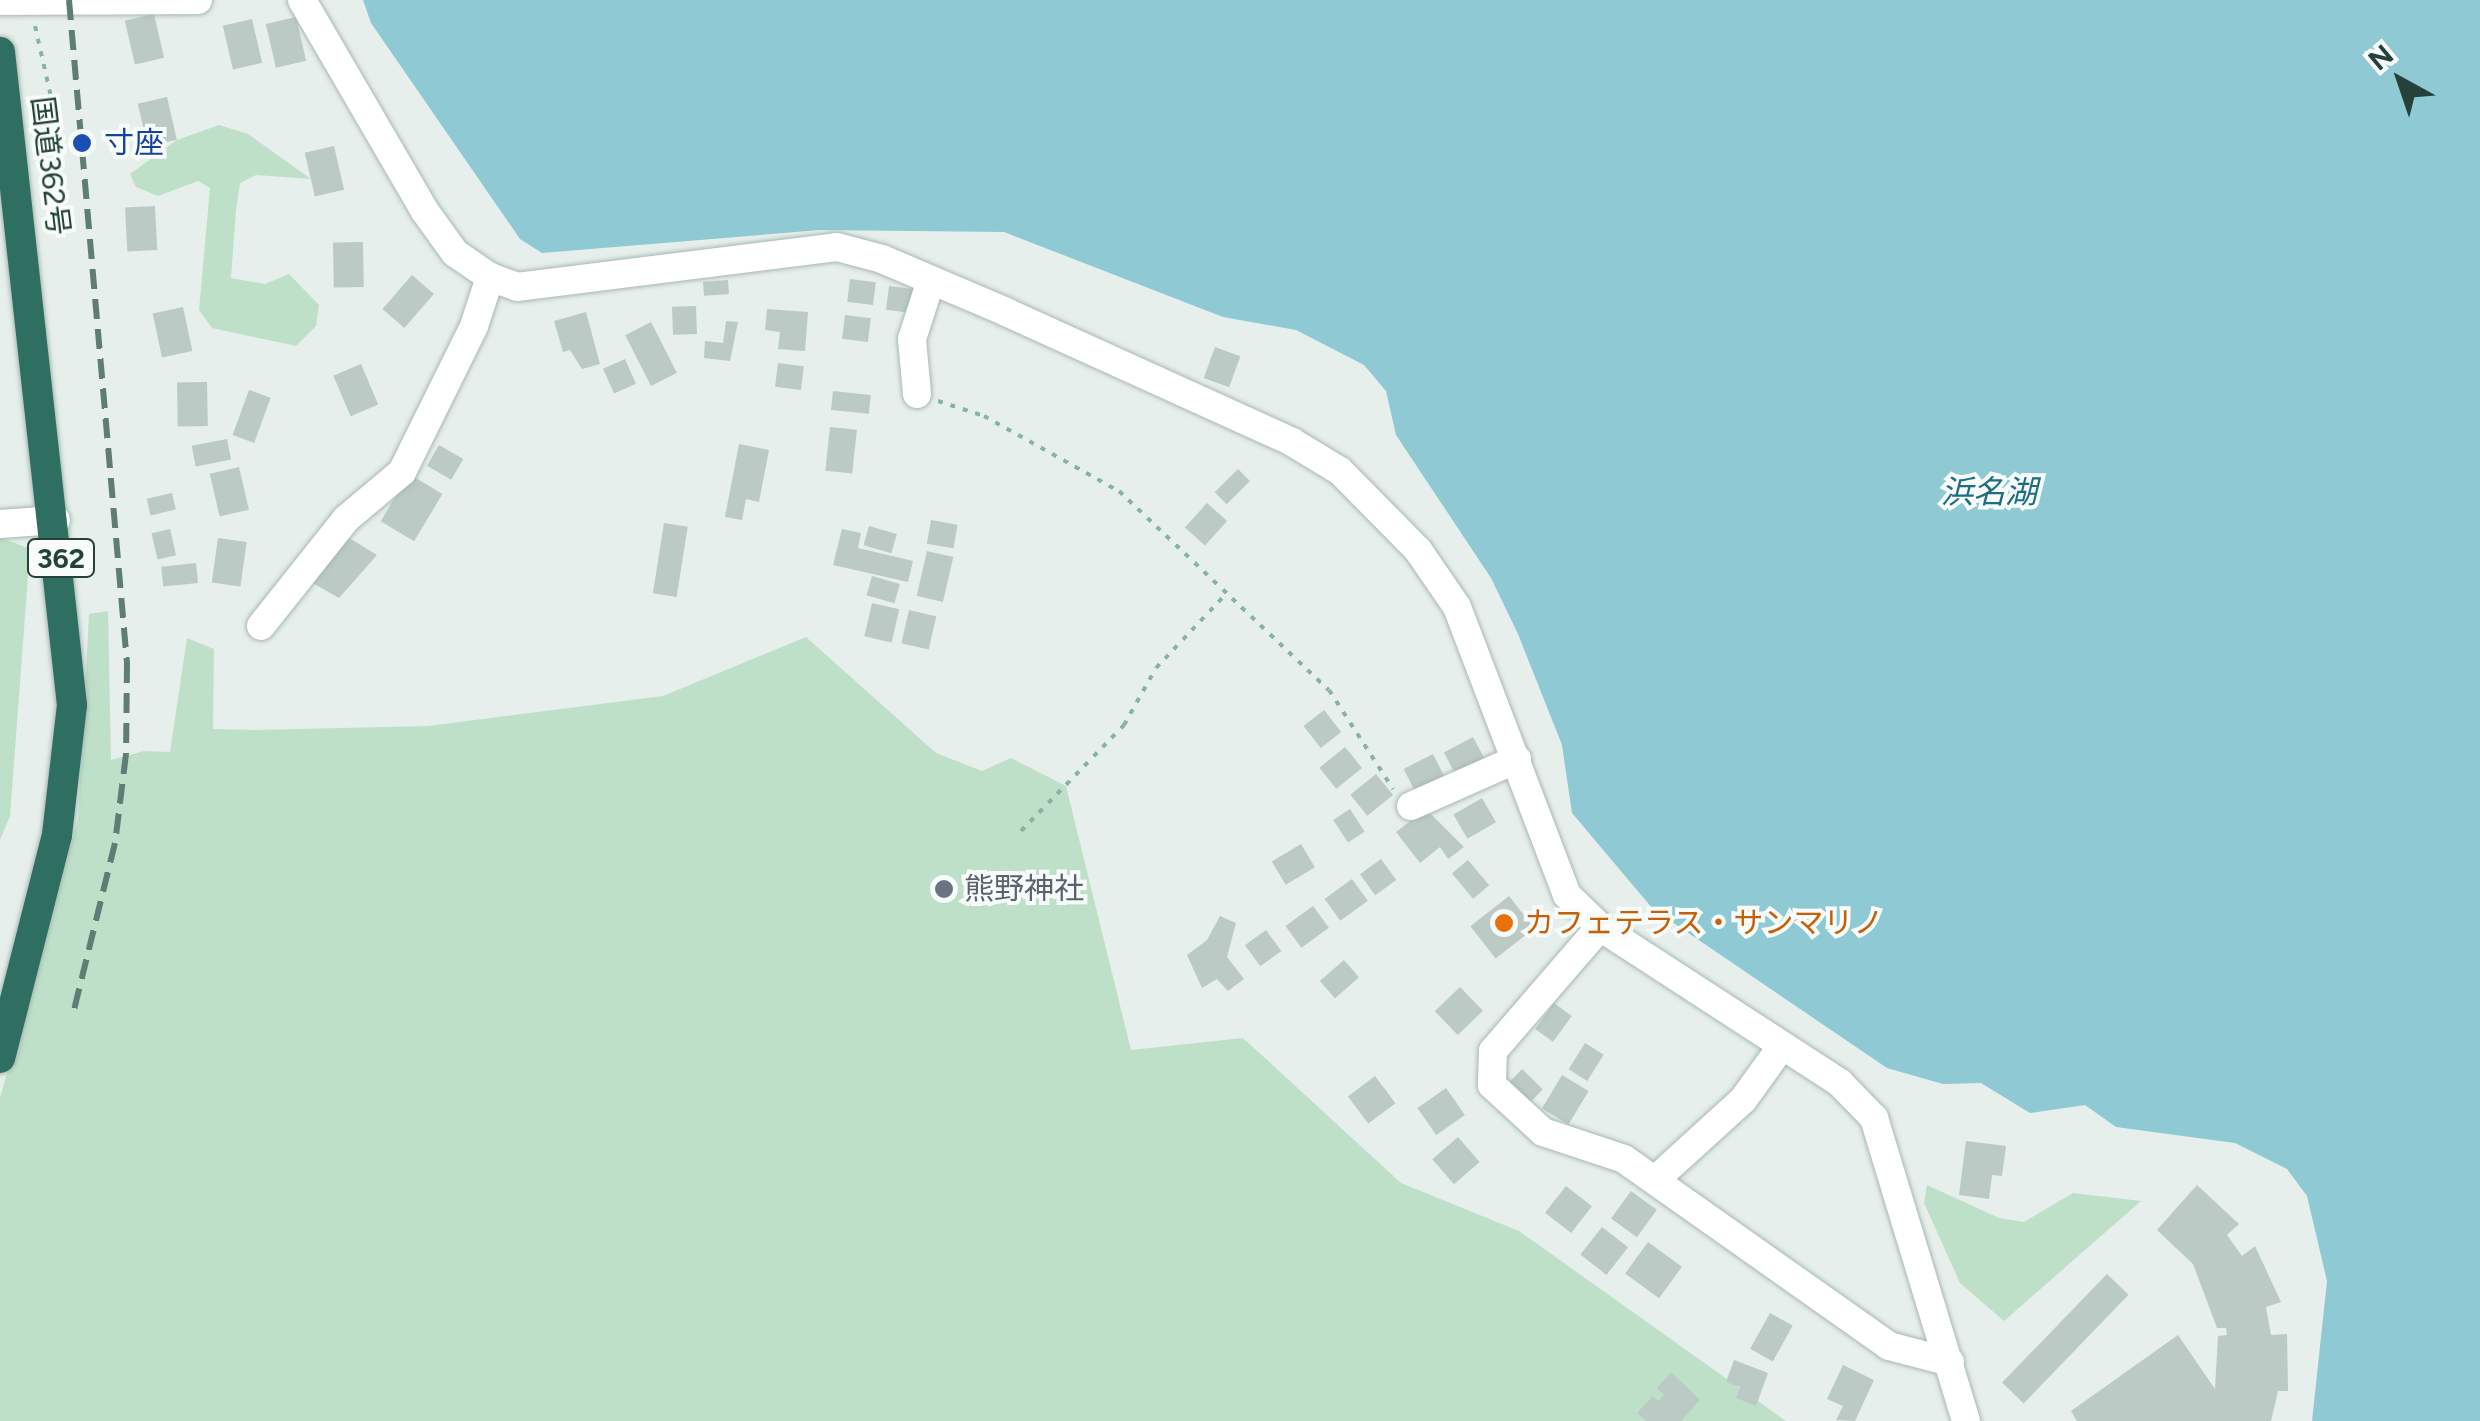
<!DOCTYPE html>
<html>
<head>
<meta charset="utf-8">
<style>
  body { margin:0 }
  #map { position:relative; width:2480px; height:1421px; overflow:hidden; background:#e6efeb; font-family:Figtree,"Noto Sans JP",sans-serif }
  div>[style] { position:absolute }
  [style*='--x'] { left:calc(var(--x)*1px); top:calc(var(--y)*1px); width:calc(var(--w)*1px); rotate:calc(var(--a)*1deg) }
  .green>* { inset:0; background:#bfe0c8 }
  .water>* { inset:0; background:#8ec9d4 }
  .building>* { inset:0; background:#bbcac4; transform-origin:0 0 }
  .path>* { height:4px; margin-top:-2px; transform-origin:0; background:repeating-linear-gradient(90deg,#86b3a5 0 5px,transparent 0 13px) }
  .roads { filter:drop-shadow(0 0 2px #a8b8b2) drop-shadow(0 0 2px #a8b8b2) }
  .minor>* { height:28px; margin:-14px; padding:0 14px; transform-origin:14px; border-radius:14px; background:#fff }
  .highway>* { height:30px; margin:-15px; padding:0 15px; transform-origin:15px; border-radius:15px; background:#2f6f62 }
  .rail>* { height:6px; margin-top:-3px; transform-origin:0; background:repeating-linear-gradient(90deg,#5f7d75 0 20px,transparent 0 30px) }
  .dots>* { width:28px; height:28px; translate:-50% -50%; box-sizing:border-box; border:5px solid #f7fbf9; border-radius:50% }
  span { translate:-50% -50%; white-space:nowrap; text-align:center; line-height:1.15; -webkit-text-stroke:8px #f7fbf9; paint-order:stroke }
  .shield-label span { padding:2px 8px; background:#f7fbf9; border:2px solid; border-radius:8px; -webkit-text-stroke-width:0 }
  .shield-label { font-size:28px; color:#24423a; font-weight:700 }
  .transit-label { font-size:30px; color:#164399 }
  .left { translate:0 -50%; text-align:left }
  .street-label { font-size:30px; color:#24423a }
  .worship-label { font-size:30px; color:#5b616d }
  .food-label { font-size:30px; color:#c56008 }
  .water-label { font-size:32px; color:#1c6f80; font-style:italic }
  .north { position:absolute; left:2350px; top:30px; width:100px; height:100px; -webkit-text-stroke:8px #f7fbf9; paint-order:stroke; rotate:320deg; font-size:28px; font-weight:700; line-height:40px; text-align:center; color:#24423a }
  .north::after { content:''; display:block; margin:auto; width:35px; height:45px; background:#24423a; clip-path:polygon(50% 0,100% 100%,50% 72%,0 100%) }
</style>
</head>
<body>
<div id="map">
  <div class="green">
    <i style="clip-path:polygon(219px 125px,248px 134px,311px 179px,256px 175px,240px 183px,236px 210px,231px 278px,265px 284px,289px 274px,319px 305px,316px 326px,296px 346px,212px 328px,199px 310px,210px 188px,198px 181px,158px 196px,136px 187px,130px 174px,177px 140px)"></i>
    <i style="clip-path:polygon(0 537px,30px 549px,10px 816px,0 840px)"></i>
    <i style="clip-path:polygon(108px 611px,111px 760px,144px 751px,170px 752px,187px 638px,214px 649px,213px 729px,255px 730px,428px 726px,663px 696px,806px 637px,936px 753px,982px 771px,1011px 758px,1066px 786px,1131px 1050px,1243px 1038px,1401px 1183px,1519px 1231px,1786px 1421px,0 1421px,0 1098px,78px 819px,89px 614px)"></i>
    <i style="clip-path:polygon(1927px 1185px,1999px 1218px,2024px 1222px,2073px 1193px,2141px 1201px,2004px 1321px,1960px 1283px,1924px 1203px)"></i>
  </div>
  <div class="water">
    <i style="clip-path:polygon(363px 0,2480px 0,2480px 1421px,2312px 1421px,2327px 1281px,2307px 1196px,2287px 1169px,2235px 1143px,2116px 1127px,2085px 1105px,2030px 1113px,1981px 1083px,1943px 1084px,1887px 1068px,1653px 909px,1572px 813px,1562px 745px,1518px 634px,1491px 578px,1396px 435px,1386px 391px,1364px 365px,1296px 330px,1223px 317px,1004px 232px,820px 230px,542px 253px,520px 239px,371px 23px)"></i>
  </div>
  <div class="building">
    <i style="left:154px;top:14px;width:45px;height:30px;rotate:77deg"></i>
    <i style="left:296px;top:17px;width:45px;height:31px;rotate:77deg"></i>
    <i style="left:252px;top:19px;width:45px;height:30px;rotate:77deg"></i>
    <i style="left:167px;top:97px;width:44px;height:30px;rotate:77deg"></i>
    <i style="left:334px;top:146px;width:45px;height:30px;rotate:77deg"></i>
    <i style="left:155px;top:206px;width:44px;height:30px;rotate:87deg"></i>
    <i style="left:363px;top:242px;width:45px;height:30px;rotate:89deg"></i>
    <i style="left:412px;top:275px;width:29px;height:45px;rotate:41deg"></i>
    <i style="left:850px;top:279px;width:26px;height:23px;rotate:7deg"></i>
    <i style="left:728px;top:280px;width:14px;height:25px;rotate:86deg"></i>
    <i style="left:889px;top:286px;width:26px;height:24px;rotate:7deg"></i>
    <i style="left:696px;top:306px;width:28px;height:24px;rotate:88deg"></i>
    <i style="left:183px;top:307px;width:45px;height:31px;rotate:78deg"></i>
    <i style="clip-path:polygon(767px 309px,808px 312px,805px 351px,778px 349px,780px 332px,765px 330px)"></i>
    <i style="clip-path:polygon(586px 312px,600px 364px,582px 369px,570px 350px,563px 352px,554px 321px)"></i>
    <i style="left:845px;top:315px;width:26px;height:24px;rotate:7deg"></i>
    <i style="clip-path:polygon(726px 321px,738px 322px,730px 361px,704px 358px,705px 341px,723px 343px)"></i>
    <i style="left:651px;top:322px;width:57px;height:29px;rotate:63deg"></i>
    <i style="left:1215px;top:347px;width:27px;height:33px;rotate:20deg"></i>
    <i style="left:625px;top:359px;width:27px;height:24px;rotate:66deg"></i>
    <i style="left:778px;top:363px;width:26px;height:24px;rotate:7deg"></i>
    <i style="left:361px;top:364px;width:44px;height:30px;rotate:67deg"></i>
    <i style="left:207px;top:382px;width:44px;height:30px;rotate:89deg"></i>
    <i style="left:249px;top:390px;width:23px;height:48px;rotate:20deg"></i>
    <i style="left:833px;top:391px;width:38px;height:19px;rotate:6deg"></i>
    <i style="left:830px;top:427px;width:27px;height:44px;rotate:6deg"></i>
    <i style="left:227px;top:439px;width:21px;height:36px;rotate:79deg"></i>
    <i style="clip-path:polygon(739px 444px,769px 450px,759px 502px,746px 499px,742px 520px,725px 517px)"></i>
    <i style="left:439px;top:445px;width:28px;height:24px;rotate:30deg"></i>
    <i style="left:239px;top:467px;width:44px;height:30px;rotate:77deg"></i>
    <i style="left:1238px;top:469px;width:17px;height:33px;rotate:45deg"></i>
    <i style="left:409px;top:474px;width:39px;height:55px;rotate:31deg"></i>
    <i style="left:172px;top:493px;width:17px;height:26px;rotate:77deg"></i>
    <i style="left:1207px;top:503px;width:27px;height:33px;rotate:42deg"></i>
    <i style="left:931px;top:520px;width:27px;height:24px;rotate:10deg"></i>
    <i style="left:664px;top:523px;width:24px;height:71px;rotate:9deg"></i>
    <i style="left:869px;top:526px;width:29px;height:20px;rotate:16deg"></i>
    <i style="left:170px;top:529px;width:27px;height:19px;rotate:77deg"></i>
    <i style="clip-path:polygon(842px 529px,861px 533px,858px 548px,913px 561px,908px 582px,833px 565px)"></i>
    <i style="clip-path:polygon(341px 533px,377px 555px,339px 598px,311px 582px)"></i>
    <i style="left:218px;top:538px;width:29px;height:45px;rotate:8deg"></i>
    <i style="left:927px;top:551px;width:27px;height:46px;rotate:13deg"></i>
    <i style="left:196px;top:563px;width:20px;height:35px;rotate:84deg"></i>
    <i style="left:872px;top:576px;width:29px;height:20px;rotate:16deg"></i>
    <i style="left:872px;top:603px;width:28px;height:34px;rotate:13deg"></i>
    <i style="left:909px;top:610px;width:28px;height:34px;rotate:13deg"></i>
    <i style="left:1324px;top:710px;width:28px;height:26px;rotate:52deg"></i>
    <i style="left:1473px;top:737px;width:27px;height:33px;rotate:62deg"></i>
    <i style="left:1345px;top:747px;width:27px;height:33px;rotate:51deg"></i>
    <i style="left:1433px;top:754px;width:28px;height:33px;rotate:63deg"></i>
    <i style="left:1376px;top:774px;width:27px;height:33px;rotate:51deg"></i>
    <i style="left:1482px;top:798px;width:28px;height:33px;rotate:60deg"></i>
    <i style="left:1350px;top:809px;width:27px;height:20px;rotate:57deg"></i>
    <i style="clip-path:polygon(1426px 809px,1464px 847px,1448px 859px,1440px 847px,1420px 863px,1396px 832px)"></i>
    <i style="left:1301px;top:844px;width:27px;height:34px;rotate:59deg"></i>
    <i style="left:1381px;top:859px;width:26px;height:26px;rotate:54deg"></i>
    <i style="left:1468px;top:860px;width:33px;height:21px;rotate:50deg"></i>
    <i style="left:1352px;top:879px;width:27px;height:34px;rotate:54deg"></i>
    <i style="left:1509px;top:896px;width:41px;height:49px;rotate:52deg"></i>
    <i style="left:1313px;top:906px;width:27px;height:34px;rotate:54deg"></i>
    <i style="clip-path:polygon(1220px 916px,1236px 923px,1227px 957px,1244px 979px,1228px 991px,1217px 979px,1202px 988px,1187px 955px,1207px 940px)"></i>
    <i style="left:1266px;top:930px;width:26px;height:26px;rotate:54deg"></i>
    <i style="left:1344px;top:960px;width:23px;height:32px;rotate:49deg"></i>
    <i style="left:1460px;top:987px;width:33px;height:35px;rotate:46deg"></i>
    <i style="left:1554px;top:1003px;width:22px;height:32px;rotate:36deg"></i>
    <i style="left:1585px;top:1043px;width:22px;height:31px;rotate:32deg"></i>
    <i style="left:1522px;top:1069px;width:29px;height:23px;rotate:44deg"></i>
    <i style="left:1562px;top:1075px;width:31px;height:39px;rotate:31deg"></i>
    <i style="left:1375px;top:1076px;width:34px;height:34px;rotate:53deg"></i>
    <i style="left:1446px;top:1088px;width:33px;height:35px;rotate:55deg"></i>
    <i style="left:1458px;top:1137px;width:33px;height:34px;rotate:49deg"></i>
    <i style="clip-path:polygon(1966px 1141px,2006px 1146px,2002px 1176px,1992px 1175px,1989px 1199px,1959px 1195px)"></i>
    <i style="clip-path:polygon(2197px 1185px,2239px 1224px,2227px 1235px,2242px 1256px,2255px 1246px,2281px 1302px,2266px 1307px,2271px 1335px,2287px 1334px,2288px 1391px,2278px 1391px,2271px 1421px,2077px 1421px,2071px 1411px,2178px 1335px,2215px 1389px,2218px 1336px,2227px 1335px,2226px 1328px,2217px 1328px,2193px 1264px,2157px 1230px)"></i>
    <i style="left:1566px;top:1186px;width:33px;height:34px;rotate:38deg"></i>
    <i style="left:1631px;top:1191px;width:32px;height:34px;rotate:36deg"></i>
    <i style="left:1602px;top:1227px;width:33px;height:35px;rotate:38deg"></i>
    <i style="left:1648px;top:1242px;width:42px;height:39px;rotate:36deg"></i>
    <i style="left:2107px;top:1274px;width:30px;height:151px;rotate:44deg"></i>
    <i style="left:1770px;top:1313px;width:26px;height:41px;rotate:29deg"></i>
    <i style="clip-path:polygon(1734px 1360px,1768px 1373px,1756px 1406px,1736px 1398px,1740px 1387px,1726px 1382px)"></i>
    <i style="clip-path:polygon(1843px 1365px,1874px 1380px,1855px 1421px,1836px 1420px,1843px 1406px,1827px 1399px)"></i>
    <i style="clip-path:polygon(1671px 1372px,1700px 1400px,1681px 1421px,1646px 1421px,1637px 1413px,1653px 1396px,1658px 1401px,1664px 1395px,1657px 1388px)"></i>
  </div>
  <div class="path">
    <i style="--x:35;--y:26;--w:105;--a:77.3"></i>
    <i style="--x:40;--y:129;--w:25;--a:-2"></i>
    <i style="--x:938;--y:401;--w:48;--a:18.1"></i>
    <i style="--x:984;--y:416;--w:154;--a:29.1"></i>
    <i style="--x:1119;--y:491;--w:289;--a:43.5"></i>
    <i style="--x:1329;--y:690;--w:118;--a:57.1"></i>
    <i style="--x:1021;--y:831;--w:148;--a:-45.8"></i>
    <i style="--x:1124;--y:725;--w:65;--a:-60.7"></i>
    <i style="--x:1156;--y:668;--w:102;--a:-46.6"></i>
  </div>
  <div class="roads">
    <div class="minor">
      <i style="--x:302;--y:0;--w:243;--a:59.8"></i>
      <i style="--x:424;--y:210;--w:53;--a:54.2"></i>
      <i style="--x:455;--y:253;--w:42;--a:34.4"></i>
      <i style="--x:490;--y:277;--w:29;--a:20"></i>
      <i style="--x:517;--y:287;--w:322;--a:-7.1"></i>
      <i style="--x:837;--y:247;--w:47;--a:14.9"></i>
      <i style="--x:882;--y:259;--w:135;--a:23.1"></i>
      <i style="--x:1006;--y:312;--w:314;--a:24.4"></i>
      <i style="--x:1292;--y:442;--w:56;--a:31.1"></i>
      <i style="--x:1340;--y:471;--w:111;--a:45.4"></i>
      <i style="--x:1418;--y:550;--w:69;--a:55.6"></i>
      <i style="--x:1457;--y:607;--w:308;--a:69.1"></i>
      <i style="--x:1567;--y:895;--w:46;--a:44.1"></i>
      <i style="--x:1600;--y:927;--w:286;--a:33"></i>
      <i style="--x:1840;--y:1083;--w:49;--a:45.8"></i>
      <i style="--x:1874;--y:1118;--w:317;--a:73.1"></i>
      <i style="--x:0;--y:1;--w:198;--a:-0.3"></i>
      <i style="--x:917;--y:394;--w:55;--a:-95.2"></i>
      <i style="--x:912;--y:339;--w:62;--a:-72.1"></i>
      <i style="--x:0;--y:524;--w:56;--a:-4.1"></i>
      <i style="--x:261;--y:626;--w:137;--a:-51.5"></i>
      <i style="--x:346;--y:519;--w:73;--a:-40"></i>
      <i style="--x:402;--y:472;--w:163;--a:-63.7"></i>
      <i style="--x:474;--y:326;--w:52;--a:-71.9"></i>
      <i style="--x:1411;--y:806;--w:116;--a:-23.9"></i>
      <i style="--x:1600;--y:927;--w:164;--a:130.8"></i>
      <i style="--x:1493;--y:1051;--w:34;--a:92"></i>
      <i style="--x:1492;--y:1085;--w:69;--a:42.7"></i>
      <i style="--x:1543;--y:1132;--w:85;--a:18.4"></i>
      <i style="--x:1624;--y:1159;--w:324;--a:35.2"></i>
      <i style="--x:1889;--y:1346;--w:63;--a:14.7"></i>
      <i style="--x:1655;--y:1180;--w:119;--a:-42.3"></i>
      <i style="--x:1743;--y:1100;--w:67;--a:-54.2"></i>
    </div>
    <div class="highway">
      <i style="--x:0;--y:52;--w:657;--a:83.71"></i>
      <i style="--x:72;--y:705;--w:131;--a:96.6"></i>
      <i style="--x:57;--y:835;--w:230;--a:104.3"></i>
    </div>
  </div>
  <div class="rail">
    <i style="--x:69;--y:0;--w:666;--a:85"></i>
    <i style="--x:127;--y:663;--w:91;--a:90.6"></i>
    <i style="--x:126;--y:754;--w:90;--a:97"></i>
    <i style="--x:115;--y:843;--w:172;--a:103.8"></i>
  </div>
  <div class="dots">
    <i style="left:82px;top:143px;background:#1a4fb4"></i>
    <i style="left:944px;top:889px;background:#6b7280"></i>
    <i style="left:1504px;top:923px;background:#e8710a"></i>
  </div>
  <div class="shield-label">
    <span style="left:61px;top:558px">362</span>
  </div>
  <div class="transit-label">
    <span class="left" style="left:104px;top:143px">寸座</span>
  </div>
  <div class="street-label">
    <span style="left:50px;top:166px;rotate:83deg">国道362号</span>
  </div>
  <div class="worship-label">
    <span class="left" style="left:964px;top:889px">熊野神社</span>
  </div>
  <div class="food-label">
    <span class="left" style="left:1524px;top:923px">カフェテラス・サンマリノ</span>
  </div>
  <div class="water-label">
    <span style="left:1989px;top:492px">浜名湖</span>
  </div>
  <div class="north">N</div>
</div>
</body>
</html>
